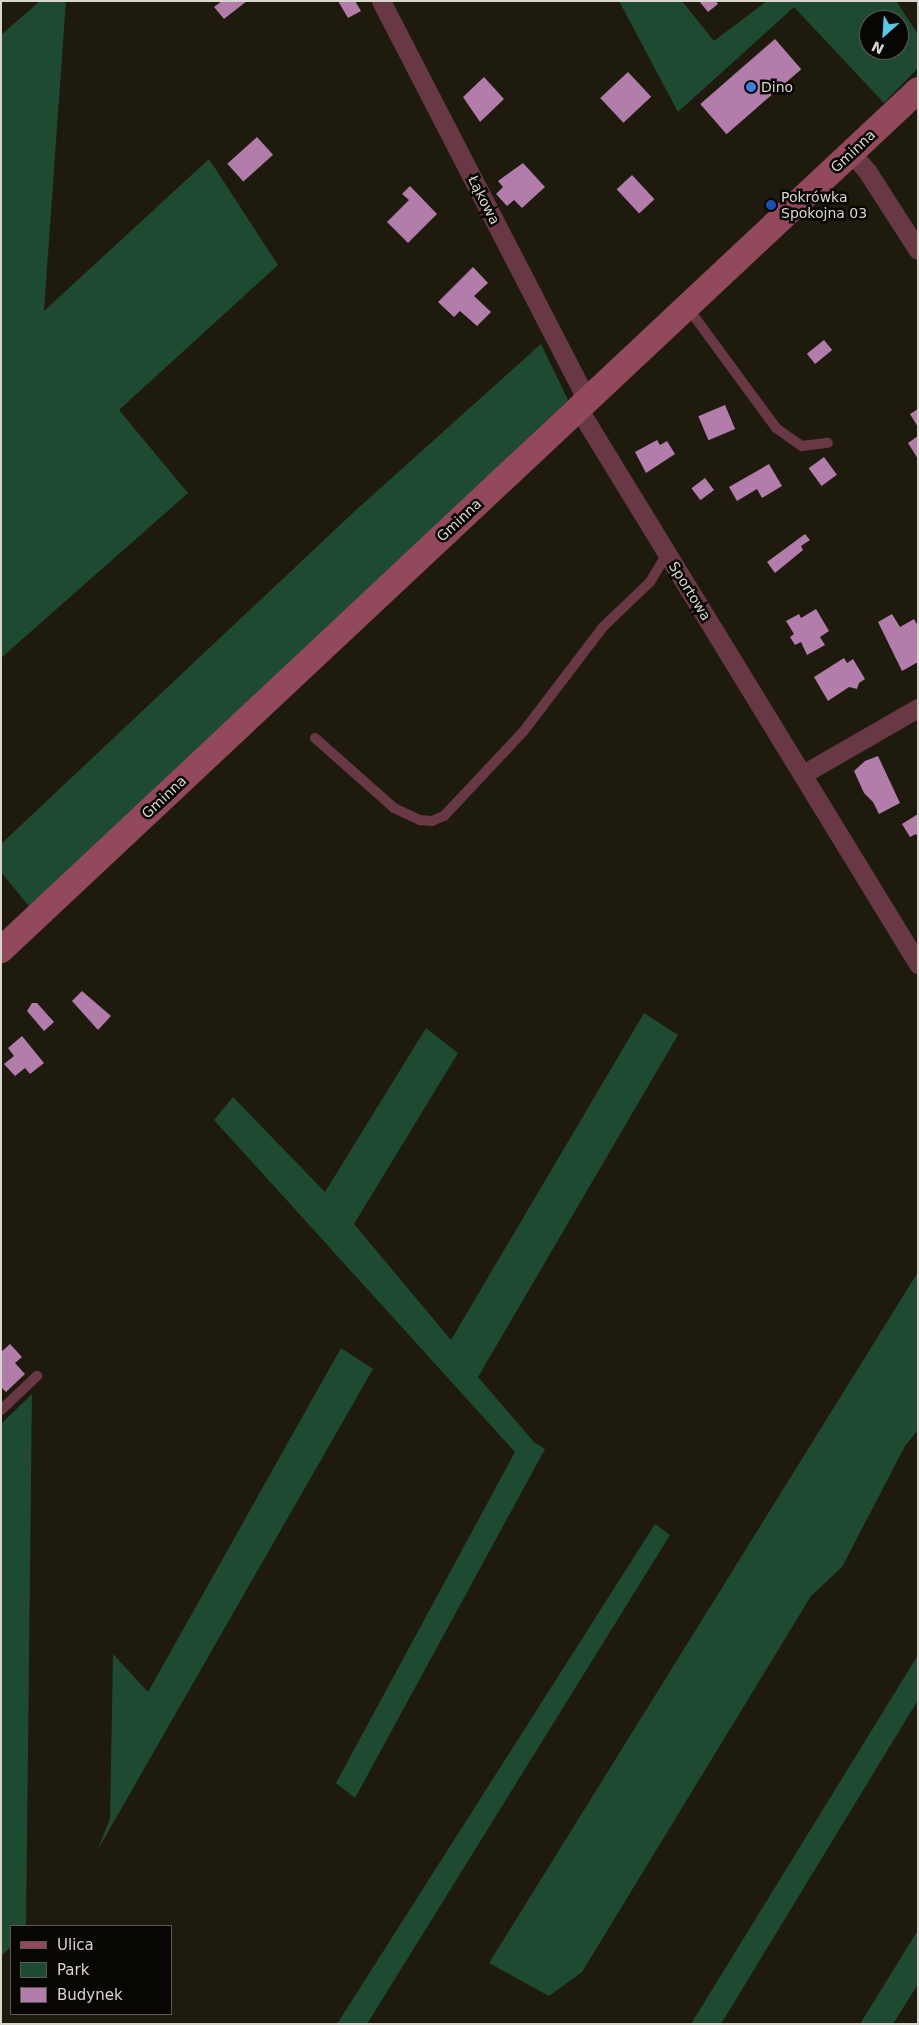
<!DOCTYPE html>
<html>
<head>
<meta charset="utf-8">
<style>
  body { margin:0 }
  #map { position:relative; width:919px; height:2025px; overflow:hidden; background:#1f1a0e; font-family:"DejaVu Sans",sans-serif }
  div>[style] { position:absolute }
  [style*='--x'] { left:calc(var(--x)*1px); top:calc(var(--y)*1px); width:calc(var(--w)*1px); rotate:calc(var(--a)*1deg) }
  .green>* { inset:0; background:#1e4a32 }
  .building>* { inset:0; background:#b27dab; transform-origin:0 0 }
  .lane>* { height:10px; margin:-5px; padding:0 5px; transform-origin:5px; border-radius:5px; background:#683945 }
  .street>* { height:19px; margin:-9.5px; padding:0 9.5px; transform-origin:9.5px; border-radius:9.5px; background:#683945 }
  .secondary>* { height:26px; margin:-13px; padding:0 13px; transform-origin:13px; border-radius:13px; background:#93495c }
  .dots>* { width:14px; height:14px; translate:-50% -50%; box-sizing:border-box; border:2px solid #070603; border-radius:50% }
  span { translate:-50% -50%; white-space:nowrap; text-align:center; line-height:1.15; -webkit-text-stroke:5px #070603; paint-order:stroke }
  .poi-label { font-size:14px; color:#d9d6ce }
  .left { translate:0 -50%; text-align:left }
  .street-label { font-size:14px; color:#d9d6ce }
  .frame { position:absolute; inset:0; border:2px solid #d9d6ce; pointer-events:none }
  .legend { position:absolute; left:10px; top:1925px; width:162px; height:90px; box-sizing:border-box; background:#070603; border:1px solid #5b5954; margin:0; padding:6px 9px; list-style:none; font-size:15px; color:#d9d6ce }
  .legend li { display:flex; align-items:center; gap:10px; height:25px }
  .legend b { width:25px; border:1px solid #5b5954 }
  .north { position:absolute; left:859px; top:10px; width:50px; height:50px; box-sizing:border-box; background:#070603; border:1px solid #5b5954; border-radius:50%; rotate:206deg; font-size:14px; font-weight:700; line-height:20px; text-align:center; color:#d9d6ce }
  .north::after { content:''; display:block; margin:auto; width:18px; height:22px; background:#59c8e4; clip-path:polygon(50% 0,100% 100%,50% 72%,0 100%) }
</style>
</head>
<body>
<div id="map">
  <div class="green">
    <i style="clip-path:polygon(40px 1px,66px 1px,44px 311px,209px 159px,278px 265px,119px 410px,188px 493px,1px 658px,1px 35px)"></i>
    <i style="clip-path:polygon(evenodd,619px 1px,682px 1px,714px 41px,767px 1px,896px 1px,918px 34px,918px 68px,884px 103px,794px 7px,678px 112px,619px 1px,869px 20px,899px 20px,899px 50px,869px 50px,869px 20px)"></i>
    <i style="clip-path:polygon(541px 344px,568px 400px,32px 910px,1px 872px,1px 844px,356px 510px)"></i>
    <i style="clip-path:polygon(644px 1013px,678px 1035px,478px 1377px,534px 1442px,545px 1449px,355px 1798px,336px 1783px,515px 1452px,214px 1120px,233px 1097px,325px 1192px,426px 1028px,458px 1053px,354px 1224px,451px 1340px)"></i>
    <i style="clip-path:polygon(918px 1272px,918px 1430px,905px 1446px,842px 1567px,811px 1596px,582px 1972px,549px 1996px,489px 1963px)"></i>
    <i style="clip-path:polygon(341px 1348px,373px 1369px,97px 1851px,110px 1819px,113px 1654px,148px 1692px)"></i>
    <i style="clip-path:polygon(32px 1394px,26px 1926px,11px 1926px,11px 1947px,1px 1956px,1px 1424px)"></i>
    <i style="clip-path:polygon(655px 1524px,670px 1535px,367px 2024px,337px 2024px)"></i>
    <i style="clip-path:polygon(918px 1655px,918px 1700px,721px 2024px,691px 2024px)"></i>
    <i style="clip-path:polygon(918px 1930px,918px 1984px,893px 2024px,860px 2024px)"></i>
  </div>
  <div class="building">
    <i style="clip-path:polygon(222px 1px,247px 1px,224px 19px,214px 7px)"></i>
    <i style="clip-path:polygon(338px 1px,355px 1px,361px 11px,348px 18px)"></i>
    <i style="clip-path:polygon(699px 1px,716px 1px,718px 4px,708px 12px)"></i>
    <i style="left:775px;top:39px;width:40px;height:99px;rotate:49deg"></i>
    <i style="left:628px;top:72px;width:34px;height:38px;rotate:47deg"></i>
    <i style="clip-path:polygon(484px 77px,504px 99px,480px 122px,463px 97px)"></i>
    <i style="left:257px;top:137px;width:24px;height:40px;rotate:48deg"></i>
    <i style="clip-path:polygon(523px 163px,545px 187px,522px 208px,514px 200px,507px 206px,496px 194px,503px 187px,498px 181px)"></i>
    <i style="left:632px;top:175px;width:33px;height:21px;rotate:47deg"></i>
    <i style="clip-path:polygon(410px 186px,437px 214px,408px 243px,387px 222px,409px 200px,402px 194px)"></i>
    <i style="clip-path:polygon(473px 267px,488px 283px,474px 296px,491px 312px,477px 326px,460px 311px,454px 317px,438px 302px)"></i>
    <i style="left:824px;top:340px;width:13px;height:22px;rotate:51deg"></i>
    <i style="left:725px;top:405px;width:26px;height:29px;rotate:67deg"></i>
    <i style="clip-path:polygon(918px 409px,918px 427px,910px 414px)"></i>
    <i style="clip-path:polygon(918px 436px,918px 459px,908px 443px)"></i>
    <i style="clip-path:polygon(657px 440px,660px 445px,667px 441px,675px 454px,646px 473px,635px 452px)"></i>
    <i style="left:824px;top:457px;width:22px;height:19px;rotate:54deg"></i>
    <i style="clip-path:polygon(769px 464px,782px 486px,762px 498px,757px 489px,737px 501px,729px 487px)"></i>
    <i style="left:705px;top:478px;width:15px;height:17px;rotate:53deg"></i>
    <i style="clip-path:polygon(805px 534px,810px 540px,801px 546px,803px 550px,775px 573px,767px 562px)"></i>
    <i style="clip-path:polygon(816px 609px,829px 631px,820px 637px,825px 645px,807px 655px,801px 642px,795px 645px,790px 637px,794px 634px,786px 621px,799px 614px,801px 618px)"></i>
    <i style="clip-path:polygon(892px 614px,900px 627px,914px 619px,918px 626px,918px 662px,902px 671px,878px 622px)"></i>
    <i style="clip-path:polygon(844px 658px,847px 663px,853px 659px,865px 679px,859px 683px,857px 689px,849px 687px,828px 701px,814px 677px)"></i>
    <i style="clip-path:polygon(878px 756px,900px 803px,879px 814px,873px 802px,864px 793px,854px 771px,865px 761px)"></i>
    <i style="clip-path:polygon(918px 814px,918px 837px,916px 834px,910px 837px,902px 824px)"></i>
    <i style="clip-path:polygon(82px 991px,111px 1016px,98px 1030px,72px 1001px)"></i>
    <i style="clip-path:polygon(32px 1003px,37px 1003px,54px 1022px,44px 1031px,27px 1011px)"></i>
    <i style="clip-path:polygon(22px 1036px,44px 1063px,30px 1074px,25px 1068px,15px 1076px,4px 1064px,14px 1056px,8px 1048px)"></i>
    <i style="clip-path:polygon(10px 1344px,22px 1357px,15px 1363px,25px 1374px,6px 1392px,1px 1387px,1px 1352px)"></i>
  </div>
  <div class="lane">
    <i style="--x:688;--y:308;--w:149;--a:53.7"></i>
    <i style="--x:776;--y:428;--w:32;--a:35"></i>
    <i style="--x:802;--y:446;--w:26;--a:-7"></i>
    <i style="--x:315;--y:738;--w:106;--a:41.5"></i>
    <i style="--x:394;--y:808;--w:29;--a:25"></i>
    <i style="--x:420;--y:820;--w:12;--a:5"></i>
    <i style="--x:432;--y:821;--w:13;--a:-23"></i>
    <i style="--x:444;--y:816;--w:115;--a:-46.8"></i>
    <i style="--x:523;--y:732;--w:132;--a:-52.7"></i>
    <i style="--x:603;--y:627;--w:65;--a:-43.8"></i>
    <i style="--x:650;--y:582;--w:33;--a:-59"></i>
    <i style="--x:1;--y:1410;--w:50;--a:-43.4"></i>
  </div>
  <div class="street">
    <i style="--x:381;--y:1;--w:449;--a:62.7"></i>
    <i style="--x:851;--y:153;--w:24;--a:48"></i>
    <i style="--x:867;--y:171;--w:94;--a:57.2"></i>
    <i style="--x:578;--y:408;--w:652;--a:58.55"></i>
    <i style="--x:803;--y:774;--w:133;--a:-29.9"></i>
  </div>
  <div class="secondary">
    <i style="--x:1;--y:950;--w:1257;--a:-43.16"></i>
  </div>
  <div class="dots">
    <i style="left:751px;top:87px;background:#3f7fe0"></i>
    <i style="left:771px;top:205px;background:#1a4fb4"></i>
  </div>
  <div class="poi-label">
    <span class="left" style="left:761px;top:87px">Dino</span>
    <span class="left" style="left:781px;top:205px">Pokrówka<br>Spokojna 03</span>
  </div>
  <div class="street-label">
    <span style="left:853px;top:151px;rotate:-43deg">Gminna</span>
    <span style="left:484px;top:200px;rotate:63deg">Łąkowa</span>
    <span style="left:459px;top:520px;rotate:-43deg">Gminna</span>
    <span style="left:690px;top:591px;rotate:58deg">Sportowa</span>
    <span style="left:164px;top:797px;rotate:-43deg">Gminna</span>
  </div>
  <div class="frame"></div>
  <ul class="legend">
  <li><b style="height:6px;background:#93495c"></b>Ulica</li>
  <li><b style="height:14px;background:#1e4a32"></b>Park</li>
  <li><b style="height:14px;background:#b27dab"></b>Budynek</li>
  </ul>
  <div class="north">N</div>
</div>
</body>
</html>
